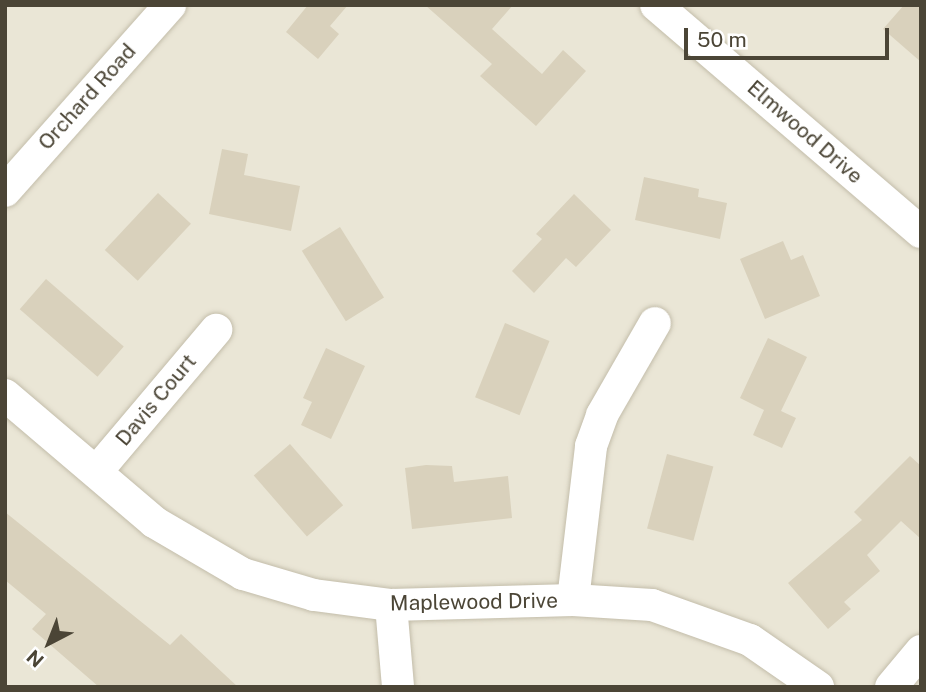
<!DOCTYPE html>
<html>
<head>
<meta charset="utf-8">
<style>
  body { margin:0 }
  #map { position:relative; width:926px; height:692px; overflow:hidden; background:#f6f3e9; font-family:"Public Sans",sans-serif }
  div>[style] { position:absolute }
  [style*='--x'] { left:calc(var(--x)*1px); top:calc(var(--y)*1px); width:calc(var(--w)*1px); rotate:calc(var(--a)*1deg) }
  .residential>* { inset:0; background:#eae6d6 }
  .building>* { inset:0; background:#d9d1bc; transform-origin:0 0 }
  .roads { filter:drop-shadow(0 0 2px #c3bdaa) drop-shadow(0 0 2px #c3bdaa) }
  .minor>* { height:32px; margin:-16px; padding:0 16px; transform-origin:16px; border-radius:16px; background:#fff }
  span { translate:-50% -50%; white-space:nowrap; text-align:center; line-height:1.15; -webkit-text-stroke:5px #fff; paint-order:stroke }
  .street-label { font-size:21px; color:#4b4536 }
  .frame { position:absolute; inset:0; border:7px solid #4b4536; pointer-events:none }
  .north { position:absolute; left:14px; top:608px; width:70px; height:70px; -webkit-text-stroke:5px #fff; paint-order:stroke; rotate:222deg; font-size:19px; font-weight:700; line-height:28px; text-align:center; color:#4b4536 }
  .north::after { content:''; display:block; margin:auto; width:24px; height:32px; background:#4b4536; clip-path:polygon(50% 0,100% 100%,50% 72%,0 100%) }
  .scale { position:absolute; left:684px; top:28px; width:205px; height:32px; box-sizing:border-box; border:4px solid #4b4536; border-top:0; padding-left:9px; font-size:21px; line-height:24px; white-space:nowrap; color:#4b4536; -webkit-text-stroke:5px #fff; paint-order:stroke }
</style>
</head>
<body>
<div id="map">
  <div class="residential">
    <i style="clip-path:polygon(5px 5px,156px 5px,5px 178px)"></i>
    <i style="clip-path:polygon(178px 5px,921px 5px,921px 687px,5px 687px,5px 205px)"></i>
  </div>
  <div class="building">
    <i style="clip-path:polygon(308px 5px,348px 5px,330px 26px,339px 34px,318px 59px,286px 32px)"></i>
    <i style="clip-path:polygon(425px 5px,513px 5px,492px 29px,542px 74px,563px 50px,586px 71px,536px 126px,480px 76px,492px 64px)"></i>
    <i style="clip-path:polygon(904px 5px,921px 5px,921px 62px,883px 29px)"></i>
    <i style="clip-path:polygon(222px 149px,248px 154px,244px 175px,300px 186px,291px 231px,209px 214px)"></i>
    <i style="clip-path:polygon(644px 177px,699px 189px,698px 197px,727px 203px,720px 239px,635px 220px)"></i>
    <i style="left:158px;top:193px;width:45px;height:78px;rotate:43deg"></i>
    <i style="clip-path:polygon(574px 194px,611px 230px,576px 267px,566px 258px,534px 293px,512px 271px,542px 239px,536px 234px)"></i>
    <i style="left:340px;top:227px;width:83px;height:45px;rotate:58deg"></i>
    <i style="clip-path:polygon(783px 241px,791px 260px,803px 255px,820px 296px,765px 319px,740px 259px)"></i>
    <i style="left:46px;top:279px;width:103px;height:40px;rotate:41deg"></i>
    <i style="left:505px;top:323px;width:48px;height:80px;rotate:22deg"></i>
    <i style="clip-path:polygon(768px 338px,807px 357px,781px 411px,796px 418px,782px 448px,753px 435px,764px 410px,740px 398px)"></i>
    <i style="clip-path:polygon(326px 348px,365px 366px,331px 439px,301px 425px,312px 402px,303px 398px)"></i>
    <i style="left:290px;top:444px;width:81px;height:48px;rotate:49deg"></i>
    <i style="left:667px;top:454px;width:48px;height:77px;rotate:15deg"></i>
    <i style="clip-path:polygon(910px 456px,921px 466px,921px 539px,901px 521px,867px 555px,880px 571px,844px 602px,851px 609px,828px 629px,788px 583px,862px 520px,854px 512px)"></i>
    <i style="clip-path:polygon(426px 465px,452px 466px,454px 482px,508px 476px,512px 518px,412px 529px,405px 468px)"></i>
    <i style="clip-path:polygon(5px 512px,170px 645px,181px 634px,238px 687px,99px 687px,32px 629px,46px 614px,5px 580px)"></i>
  </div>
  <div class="roads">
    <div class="minor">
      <i style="--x:656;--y:5;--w:349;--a:40.6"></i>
      <i style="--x:5;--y:191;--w:249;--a:-48.4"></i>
      <i style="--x:5;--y:395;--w:196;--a:40.4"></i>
      <i style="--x:154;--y:522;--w:103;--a:30.3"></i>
      <i style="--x:243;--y:574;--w:74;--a:16.5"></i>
      <i style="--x:314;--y:595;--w:78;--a:7.4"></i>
      <i style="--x:391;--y:605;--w:182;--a:-1.6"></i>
      <i style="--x:573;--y:600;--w:79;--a:3.6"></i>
      <i style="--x:652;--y:605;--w:104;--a:19.7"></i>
      <i style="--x:750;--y:640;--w:83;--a:34.7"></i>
      <i style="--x:97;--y:471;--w:185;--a:-49.8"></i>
      <i style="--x:573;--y:600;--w:155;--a:-83.3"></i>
      <i style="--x:591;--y:446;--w:33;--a:-70"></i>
      <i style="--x:602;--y:415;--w:106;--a:-60.1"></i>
      <i style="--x:391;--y:605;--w:82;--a:85.1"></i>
      <i style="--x:891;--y:687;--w:47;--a:-50.2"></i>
    </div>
  </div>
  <div class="street-label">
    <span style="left:87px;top:97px;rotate:-48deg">Orchard Road</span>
    <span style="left:805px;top:132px;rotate:41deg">Elmwood Drive</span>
    <span style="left:156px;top:400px;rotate:-50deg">Davis Court</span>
    <span style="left:474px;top:602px;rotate:-1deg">Maplewood Drive</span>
  </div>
  <div class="frame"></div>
  <div class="north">N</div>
  <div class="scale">50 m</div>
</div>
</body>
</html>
